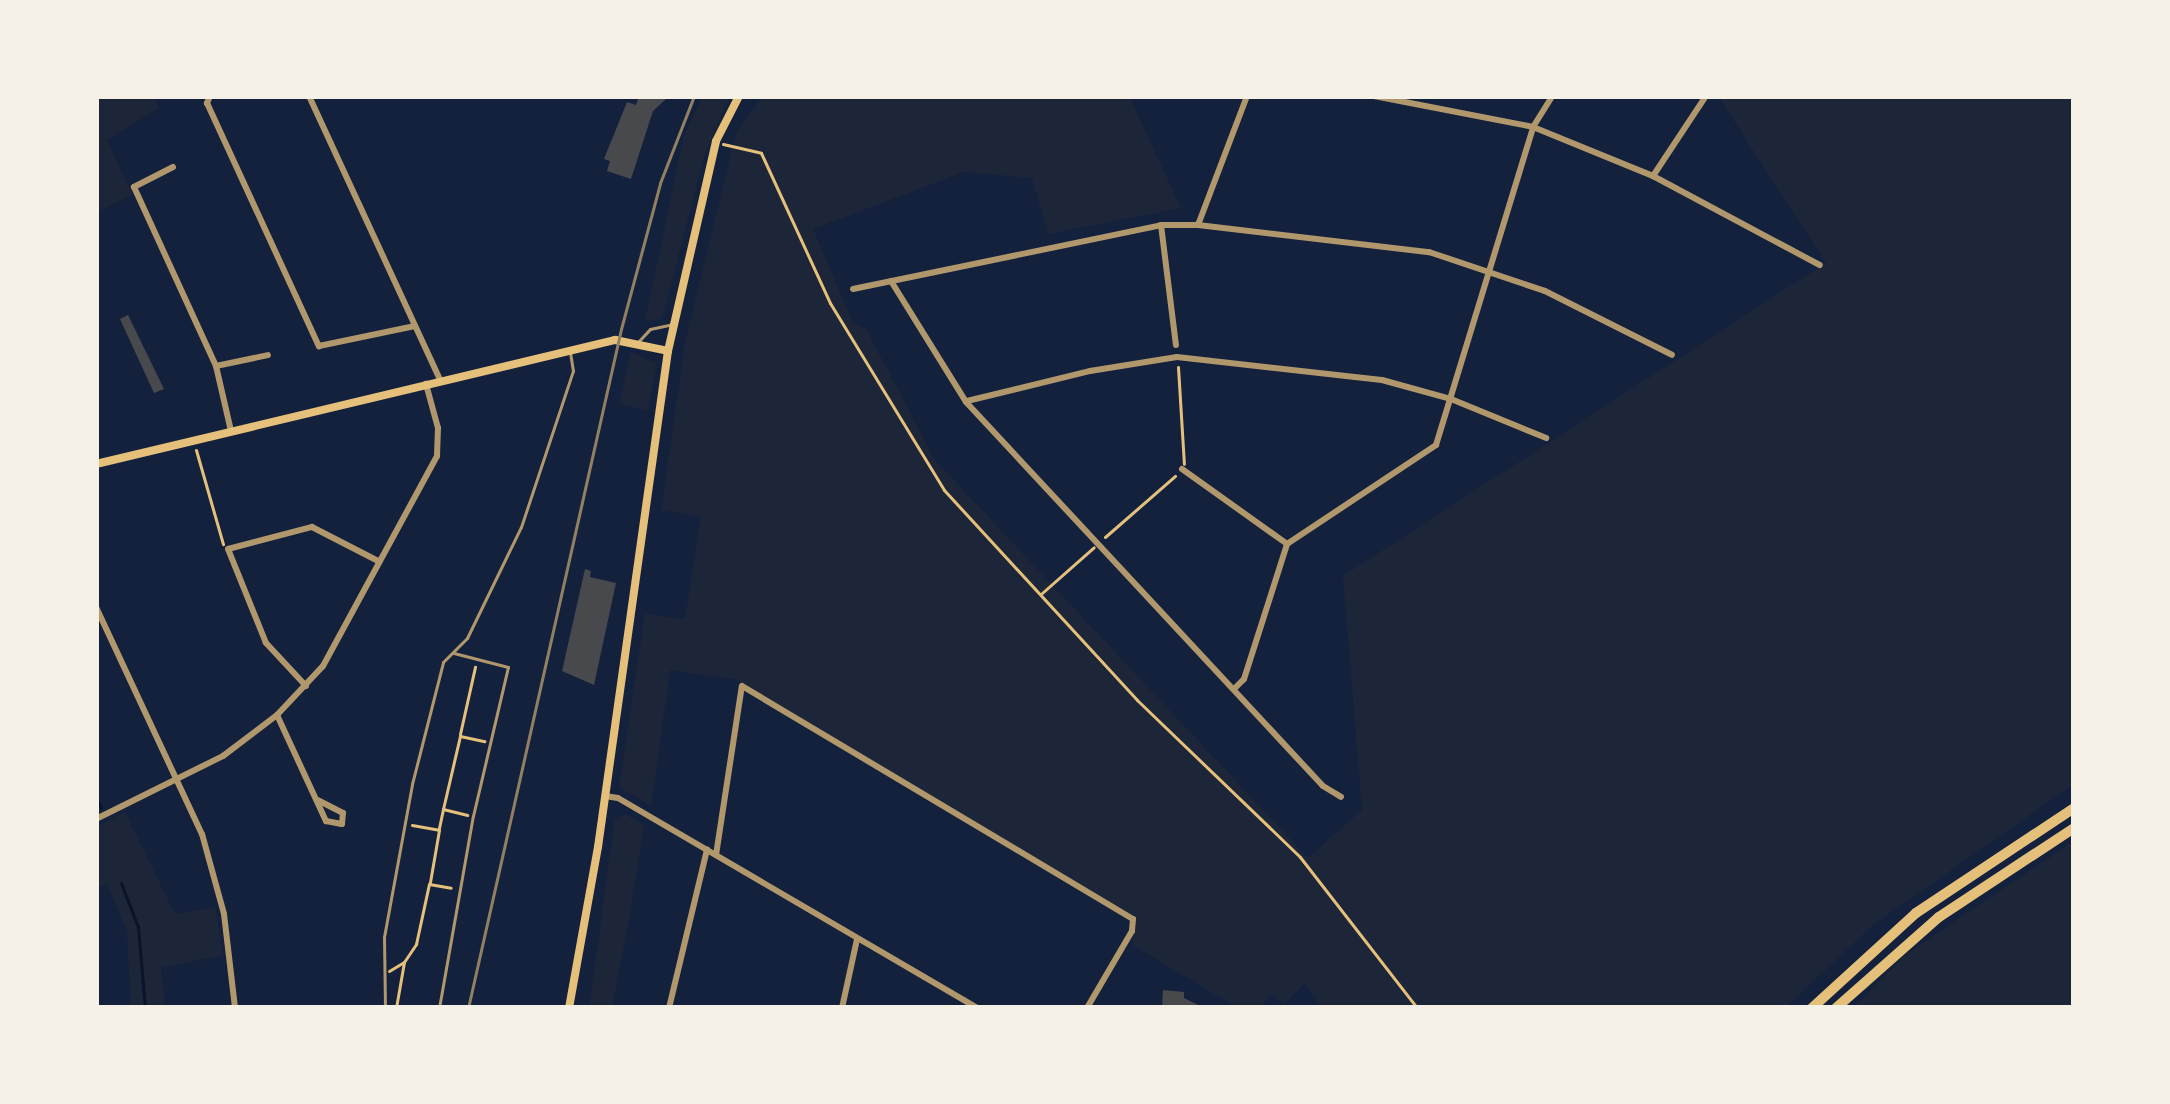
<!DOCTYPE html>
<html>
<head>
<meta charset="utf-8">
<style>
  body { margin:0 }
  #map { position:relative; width:2170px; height:1104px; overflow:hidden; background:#14213d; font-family:"Nunito Sans",sans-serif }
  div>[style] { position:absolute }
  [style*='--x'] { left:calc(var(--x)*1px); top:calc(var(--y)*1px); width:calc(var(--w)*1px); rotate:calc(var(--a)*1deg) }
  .green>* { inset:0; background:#1d2539 }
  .stream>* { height:3px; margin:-1.5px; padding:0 1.5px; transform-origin:1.5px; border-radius:1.5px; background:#0b132b }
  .building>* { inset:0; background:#48494c }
  .path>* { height:3px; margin:-1.5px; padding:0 1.5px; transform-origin:1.5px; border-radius:1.5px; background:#e5c07b }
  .service>* { height:3px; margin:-1.5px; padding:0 1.5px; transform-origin:1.5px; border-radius:1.5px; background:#b1986c }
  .minor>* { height:6px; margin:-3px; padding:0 3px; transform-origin:3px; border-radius:3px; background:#b1986c }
  .secondary>* { height:8px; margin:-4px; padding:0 4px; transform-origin:4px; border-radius:4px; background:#e5c07b }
  .motorway>* { height:10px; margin:-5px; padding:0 5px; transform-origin:5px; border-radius:5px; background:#e5c07b }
  .tram>* { height:3px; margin:-1.5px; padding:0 1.5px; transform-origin:1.5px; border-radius:1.5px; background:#918062 }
  span { translate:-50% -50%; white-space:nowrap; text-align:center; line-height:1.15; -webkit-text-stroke:10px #f6f1e7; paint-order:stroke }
  .frame { position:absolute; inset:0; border:99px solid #f6f1e7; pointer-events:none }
</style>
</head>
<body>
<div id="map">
  <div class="green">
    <i style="clip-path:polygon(96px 96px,153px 96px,159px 108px,107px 140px,132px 195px,96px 212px)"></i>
    <i style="clip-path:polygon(703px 96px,730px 96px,704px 156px,662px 319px,645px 321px,684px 135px)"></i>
    <i style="clip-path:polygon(763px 96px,1129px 96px,1181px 208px,1048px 234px,1032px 178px,964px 172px,813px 229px,853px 323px,866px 329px,935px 460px,1308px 858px,1362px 810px,1343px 576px,1826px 263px,1718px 96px,2074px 96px,2074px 784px,1873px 925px,1785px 1008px,1323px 1008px,1304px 984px,1284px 1005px,1272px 994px,1259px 1008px,1238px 1008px,1134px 946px,1133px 919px,738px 680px,670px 670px,651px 806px,619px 787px,645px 614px,685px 619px,701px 517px,661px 510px,685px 342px,732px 150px,738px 130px)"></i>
    <i style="clip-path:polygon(631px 352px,656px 363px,648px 411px,619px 404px)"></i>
    <i style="clip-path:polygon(125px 812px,175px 914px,215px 907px,223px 955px,161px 968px,165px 1008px,131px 1008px,127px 933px,108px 885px,96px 886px,96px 827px)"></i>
    <i style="clip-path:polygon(625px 814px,644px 825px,629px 919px,612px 1008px,589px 1008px,615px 819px)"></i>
    <i style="clip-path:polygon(2074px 841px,2074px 1008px,1853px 1008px,1907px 953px)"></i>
  </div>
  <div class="stream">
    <i style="--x:96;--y:798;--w:11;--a:63"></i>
    <i style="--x:121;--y:883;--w:47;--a:68.9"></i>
    <i style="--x:138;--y:927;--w:81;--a:85.1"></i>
  </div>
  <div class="building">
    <i style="clip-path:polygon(639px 96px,669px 96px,653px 111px,631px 179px,607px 171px,610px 161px,604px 159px,627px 102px,636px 105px)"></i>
    <i style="clip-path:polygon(128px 315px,164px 389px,154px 393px,120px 319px)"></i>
    <i style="clip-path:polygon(585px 569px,591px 571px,590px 577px,616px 583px,594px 685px,562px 671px)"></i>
    <i style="clip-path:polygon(1163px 990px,1184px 992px,1184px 998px,1204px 1008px,1162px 1008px)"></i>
  </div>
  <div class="path">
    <i style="--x:723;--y:144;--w:39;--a:13"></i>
    <i style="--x:761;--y:153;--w:165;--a:65.3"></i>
    <i style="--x:830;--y:303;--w:219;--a:58.6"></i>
    <i style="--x:944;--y:490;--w:285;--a:47.4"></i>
    <i style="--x:1137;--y:700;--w:226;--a:43.9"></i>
    <i style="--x:1300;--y:857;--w:191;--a:52.2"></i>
    <i style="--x:1178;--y:367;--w:97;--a:86.5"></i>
    <i style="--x:196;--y:450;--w:98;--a:74"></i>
    <i style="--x:1105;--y:537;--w:93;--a:-41.1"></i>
    <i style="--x:1042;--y:593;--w:69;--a:-41.5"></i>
    <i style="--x:460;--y:734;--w:69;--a:-77.4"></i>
    <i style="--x:443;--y:809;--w:75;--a:-76.9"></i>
    <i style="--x:460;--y:736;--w:25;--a:12"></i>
    <i style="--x:412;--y:825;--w:27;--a:10"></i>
    <i style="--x:439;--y:830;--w:53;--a:99.8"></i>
    <i style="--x:439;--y:828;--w:19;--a:-78"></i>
    <i style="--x:443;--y:809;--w:25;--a:14"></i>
    <i style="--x:404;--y:962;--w:22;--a:-56"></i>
    <i style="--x:416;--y:944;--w:61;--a:-77.8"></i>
    <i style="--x:429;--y:884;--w:22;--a:10"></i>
    <i style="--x:389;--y:971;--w:17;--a:-31"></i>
    <i style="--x:404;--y:962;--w:47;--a:99.9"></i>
  </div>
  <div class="service">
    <i style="--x:637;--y:343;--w:19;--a:-47"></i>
    <i style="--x:650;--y:329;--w:25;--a:-12"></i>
    <i style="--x:385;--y:1008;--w:71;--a:-90.8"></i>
    <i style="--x:384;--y:937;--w:156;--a:-79.6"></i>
    <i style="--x:412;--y:784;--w:126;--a:-75.7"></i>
    <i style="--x:443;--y:662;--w:34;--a:-45"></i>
    <i style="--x:467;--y:638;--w:123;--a:-64.1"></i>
    <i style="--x:521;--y:527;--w:164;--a:-71.6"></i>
    <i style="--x:573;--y:371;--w:20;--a:-99"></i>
    <i style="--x:439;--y:1008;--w:195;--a:-80"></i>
    <i style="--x:473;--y:816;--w:153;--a:-76.8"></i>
    <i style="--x:508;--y:667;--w:56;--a:-165.5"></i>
  </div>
  <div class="minor">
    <i style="--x:210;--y:96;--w:8;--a:113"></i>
    <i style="--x:207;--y:103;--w:268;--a:65.3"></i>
    <i style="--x:319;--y:346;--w:98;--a:-11.8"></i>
    <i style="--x:309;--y:96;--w:313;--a:65.2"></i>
    <i style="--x:1374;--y:96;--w:162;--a:11"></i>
    <i style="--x:1533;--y:127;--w:130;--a:22.2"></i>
    <i style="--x:1653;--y:176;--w:189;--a:28.1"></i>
    <i style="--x:173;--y:167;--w:44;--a:152.9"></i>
    <i style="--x:134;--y:187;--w:197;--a:65.4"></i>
    <i style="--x:216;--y:366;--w:67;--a:77"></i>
    <i style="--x:1653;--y:176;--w:96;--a:-56.5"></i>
    <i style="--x:1161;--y:225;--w:121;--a:82.9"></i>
    <i style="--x:1198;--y:225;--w:138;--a:-69.2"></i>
    <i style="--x:891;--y:281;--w:142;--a:58.2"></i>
    <i style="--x:966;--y:402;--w:524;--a:47.09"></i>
    <i style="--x:1323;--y:786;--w:21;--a:31"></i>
    <i style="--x:853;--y:289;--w:315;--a:-11.7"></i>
    <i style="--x:1161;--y:225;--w:37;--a:0"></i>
    <i style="--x:1198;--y:225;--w:233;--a:6.7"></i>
    <i style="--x:1429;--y:252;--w:122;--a:18.6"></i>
    <i style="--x:1545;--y:291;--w:142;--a:26.7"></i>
    <i style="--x:216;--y:366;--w:53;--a:-11.9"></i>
    <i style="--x:967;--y:401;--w:127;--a:-13.7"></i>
    <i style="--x:1090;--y:371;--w:88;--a:-9.1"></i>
    <i style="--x:1177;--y:357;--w:206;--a:6.4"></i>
    <i style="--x:1382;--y:380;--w:72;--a:15.4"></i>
    <i style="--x:1451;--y:399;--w:103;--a:22.3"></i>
    <i style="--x:1182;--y:469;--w:129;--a:35.5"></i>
    <i style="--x:96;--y:607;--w:251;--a:65"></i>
    <i style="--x:202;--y:834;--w:83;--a:74.6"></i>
    <i style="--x:224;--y:914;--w:95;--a:83.3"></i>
    <i style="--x:306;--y:686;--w:59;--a:-132.9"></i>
    <i style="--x:266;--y:643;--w:101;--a:-112"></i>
    <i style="--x:228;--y:549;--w:87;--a:-14.7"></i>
    <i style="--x:312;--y:527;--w:76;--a:27.2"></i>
    <i style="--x:1234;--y:689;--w:14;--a:-45"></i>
    <i style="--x:1244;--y:679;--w:142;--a:-72.3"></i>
    <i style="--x:1287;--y:544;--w:179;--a:-33.6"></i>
    <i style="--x:1436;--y:445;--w:332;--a:-73"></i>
    <i style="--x:1533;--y:127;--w:36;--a:-58"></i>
    <i style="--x:277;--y:715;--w:117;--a:65.2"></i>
    <i style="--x:326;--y:821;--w:16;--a:11"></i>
    <i style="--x:342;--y:824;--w:11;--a:-85"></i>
    <i style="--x:343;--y:813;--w:28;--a:-153"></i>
    <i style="--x:605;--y:796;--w:13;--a:9"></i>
    <i style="--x:618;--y:798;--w:416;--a:30.3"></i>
    <i style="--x:96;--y:819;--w:142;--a:-26.4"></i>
    <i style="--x:223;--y:756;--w:68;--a:-37.2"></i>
    <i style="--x:277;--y:715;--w:67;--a:-46.8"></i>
    <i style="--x:323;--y:666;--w:239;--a:-61.5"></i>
    <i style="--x:437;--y:456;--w:28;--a:-88"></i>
    <i style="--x:438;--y:428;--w:46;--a:-105.3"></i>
    <i style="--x:716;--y:855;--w:171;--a:-81.3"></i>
    <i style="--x:742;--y:686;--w:455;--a:30.8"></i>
    <i style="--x:1133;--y:919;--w:12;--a:95"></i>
    <i style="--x:1132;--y:931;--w:89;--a:120.3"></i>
    <i style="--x:669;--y:1008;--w:163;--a:-76.5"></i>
    <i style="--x:842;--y:1008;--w:71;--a:-77.7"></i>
  </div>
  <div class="secondary">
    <i style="--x:96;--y:464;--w:534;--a:-13.44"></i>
    <i style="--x:615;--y:340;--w:54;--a:11.7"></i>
    <i style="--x:569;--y:1008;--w:164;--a:-79.8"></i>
    <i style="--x:598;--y:847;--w:501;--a:-81.97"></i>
    <i style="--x:668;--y:351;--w:215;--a:-77.1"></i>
    <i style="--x:716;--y:141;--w:51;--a:-62.9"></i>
  </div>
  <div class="motorway">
    <i style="--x:1812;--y:1008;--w:141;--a:-42.4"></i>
    <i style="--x:1916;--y:913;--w:190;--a:-33.6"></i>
    <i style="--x:1836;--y:1008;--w:137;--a:-41.5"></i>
    <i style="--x:1939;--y:917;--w:162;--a:-33.4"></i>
  </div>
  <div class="tram">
    <i style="--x:468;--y:1008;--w:696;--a:-77.3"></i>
    <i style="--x:621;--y:329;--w:151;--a:-75"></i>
    <i style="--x:660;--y:183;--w:93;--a:-68.7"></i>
  </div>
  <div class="frame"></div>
</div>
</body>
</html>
